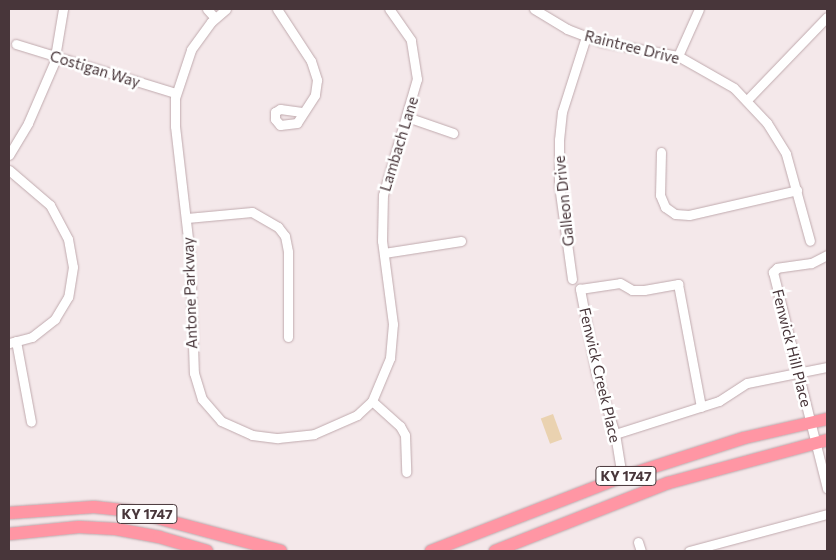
<!DOCTYPE html>
<html>
<head>
<meta charset="utf-8">
<style>
  body { margin:0 }
  #map { position:relative; width:836px; height:560px; overflow:hidden; background:#f4e8ea; font-family:Commissioner,sans-serif }
  div>[style] { position:absolute }
  [style*='--x'] { left:calc(var(--x)*1px); top:calc(var(--y)*1px); width:calc(var(--w)*1px); rotate:calc(var(--a)*1deg) }
  .green>* { inset:0; background:#ead2b0; transform-origin:0 0 }
  .roads { filter:drop-shadow(0 0 1px #c0aaae) drop-shadow(0 0 1px #c0aaae) }
  .minor>* { height:9px; margin:-4.5px; padding:0 4.5px; transform-origin:4.5px; border-radius:4.5px; background:#fff }
  .primary>* { height:12px; margin:-6px; padding:0 6px; transform-origin:6px; border-radius:6px; background:#ff96a4 }
  span { translate:-50% -50%; white-space:nowrap; text-align:center; line-height:1.15; -webkit-text-stroke:5px #fff; paint-order:stroke }
  .shield-label span { padding:1px 4px; background:#fff; border:1px solid; border-radius:4px; -webkit-text-stroke-width:0 }
  .shield-label { font-size:14px; color:#48363a; font-weight:700 }
  .street-label { font-size:15px; color:#48363a }
  .frame { position:absolute; inset:0; border:10px solid #48363a; pointer-events:none }
</style>
</head>
<body>
<div id="map">
  <div class="green">
    <i style="left:553px;top:414px;width:27px;height:13px;rotate:70deg"></i>
  </div>
  <div class="roads">
    <div class="minor">
      <i style="--x:207;--y:9;--w:12;--a:48"></i>
      <i style="--x:226;--y:9;--w:20;--a:139"></i>
      <i style="--x:211;--y:22;--w:34;--a:126"></i>
      <i style="--x:191;--y:50;--w:51;--a:108.4"></i>
      <i style="--x:175;--y:98;--w:28;--a:90"></i>
      <i style="--x:175;--y:126;--w:130;--a:83.4"></i>
      <i style="--x:190;--y:255;--w:118;--a:88.1"></i>
      <i style="--x:194;--y:373;--w:27;--a:73"></i>
      <i style="--x:202;--y:399;--w:29;--a:49"></i>
      <i style="--x:221;--y:421;--w:34;--a:24"></i>
      <i style="--x:252;--y:435;--w:26;--a:7"></i>
      <i style="--x:278;--y:438;--w:36;--a:-6"></i>
      <i style="--x:314;--y:434;--w:47;--a:-23.8"></i>
      <i style="--x:357;--y:415;--w:21;--a:-43"></i>
      <i style="--x:372;--y:401;--w:47;--a:-67.3"></i>
      <i style="--x:390;--y:358;--w:34;--a:-85"></i>
      <i style="--x:393;--y:324;--w:84;--a:-97.5"></i>
      <i style="--x:382;--y:241;--w:46;--a:-88.8"></i>
      <i style="--x:383;--y:195;--w:121;--a:-73.7"></i>
      <i style="--x:417;--y:79;--w:39;--a:-99"></i>
      <i style="--x:411;--y:40;--w:38;--a:-125"></i>
      <i style="--x:277;--y:9;--w:62;--a:56.8"></i>
      <i style="--x:311;--y:61;--w:20;--a:72"></i>
      <i style="--x:317;--y:80;--w:15;--a:98"></i>
      <i style="--x:315;--y:95;--w:33;--a:123"></i>
      <i style="--x:297;--y:123;--w:17;--a:173"></i>
      <i style="--x:280;--y:125;--w:8;--a:-130"></i>
      <i style="--x:275;--y:119;--w:7;--a:-90"></i>
      <i style="--x:275;--y:112;--w:6;--a:-31"></i>
      <i style="--x:280;--y:109;--w:22;--a:8"></i>
      <i style="--x:534;--y:9;--w:39;--a:31"></i>
      <i style="--x:567;--y:29;--w:36;--a:21"></i>
      <i style="--x:601;--y:42;--w:78;--a:10.3"></i>
      <i style="--x:678;--y:56;--w:64;--a:29.7"></i>
      <i style="--x:734;--y:88;--w:48;--a:46.7"></i>
      <i style="--x:767;--y:123;--w:36;--a:58"></i>
      <i style="--x:786;--y:154;--w:90;--a:74.6"></i>
      <i style="--x:16;--y:44;--w:166;--a:17.1"></i>
      <i style="--x:678;--y:56;--w:51;--a:-65.9"></i>
      <i style="--x:747;--y:100;--w:115;--a:-46.1"></i>
      <i style="--x:407;--y:117;--w:49;--a:19.2"></i>
      <i style="--x:661;--y:152;--w:43;--a:91.3"></i>
      <i style="--x:660;--y:195;--w:13;--a:67"></i>
      <i style="--x:665;--y:207;--w:12;--a:35"></i>
      <i style="--x:675;--y:214;--w:14;--a:4"></i>
      <i style="--x:689;--y:215;--w:111;--a:-13"></i>
      <i style="--x:9;--y:155;--w:37;--a:-59"></i>
      <i style="--x:28;--y:123;--w:65;--a:-66.6"></i>
      <i style="--x:54;--y:63;--w:55;--a:-80.5"></i>
      <i style="--x:9;--y:170;--w:54;--a:40.5"></i>
      <i style="--x:50;--y:205;--w:38;--a:62"></i>
      <i style="--x:68;--y:239;--w:28;--a:80"></i>
      <i style="--x:73;--y:267;--w:30;--a:99"></i>
      <i style="--x:68;--y:297;--w:26;--a:121"></i>
      <i style="--x:55;--y:319;--w:29;--a:142"></i>
      <i style="--x:32;--y:337;--w:24;--a:165"></i>
      <i style="--x:187;--y:218;--w:65;--a:-5.3"></i>
      <i style="--x:252;--y:212;--w:30;--a:30"></i>
      <i style="--x:278;--y:227;--w:11;--a:52"></i>
      <i style="--x:285;--y:236;--w:16;--a:79"></i>
      <i style="--x:288;--y:252;--w:85;--a:90"></i>
      <i style="--x:384;--y:253;--w:78;--a:-8.9"></i>
      <i style="--x:827;--y:255;--w:18;--a:153"></i>
      <i style="--x:811;--y:263;--w:34;--a:172"></i>
      <i style="--x:777;--y:268;--w:6;--a:135"></i>
      <i style="--x:773;--y:272;--w:223;--a:76"></i>
      <i style="--x:572;--y:279;--w:95;--a:-97.9"></i>
      <i style="--x:559;--y:185;--w:45;--a:-90"></i>
      <i style="--x:559;--y:140;--w:28;--a:-84"></i>
      <i style="--x:562;--y:112;--w:79;--a:-72.3"></i>
      <i style="--x:16;--y:341;--w:82;--a:79.5"></i>
      <i style="--x:372;--y:401;--w:38;--a:42"></i>
      <i style="--x:400;--y:426;--w:10;--a:61"></i>
      <i style="--x:405;--y:435;--w:37;--a:88"></i>
      <i style="--x:615;--y:434;--w:109;--a:-17.6"></i>
      <i style="--x:719;--y:401;--w:33;--a:-33"></i>
      <i style="--x:747;--y:383;--w:82;--a:-11.3"></i>
      <i style="--x:622;--y:477;--w:44;--a:-99.2"></i>
      <i style="--x:615;--y:434;--w:64;--a:-107.3"></i>
      <i style="--x:596;--y:373;--w:86;--a:-100.8"></i>
      <i style="--x:580;--y:289;--w:40;--a:-8.5"></i>
      <i style="--x:620;--y:283;--w:14;--a:30"></i>
      <i style="--x:632;--y:290;--w:12;--a:0"></i>
      <i style="--x:644;--y:290;--w:35;--a:-10"></i>
      <i style="--x:678;--y:284;--w:125;--a:79.4"></i>
      <i style="--x:638;--y:542;--w:9;--a:72"></i>
      <i style="--x:689;--y:551;--w:143;--a:-15"></i>
    </div>
    <div class="primary">
      <i style="--x:9;--y:513;--w:85;--a:-4"></i>
      <i style="--x:94;--y:507;--w:37;--a:6"></i>
      <i style="--x:131;--y:511;--w:155;--a:14.9"></i>
      <i style="--x:9;--y:534;--w:70;--a:-5.7"></i>
      <i style="--x:79;--y:527;--w:37;--a:3"></i>
      <i style="--x:116;--y:529;--w:44;--a:10.5"></i>
      <i style="--x:159;--y:537;--w:50;--a:16.3"></i>
      <i style="--x:431;--y:551;--w:205;--a:-21.2"></i>
      <i style="--x:622;--y:477;--w:128;--a:-17.7"></i>
      <i style="--x:744;--y:438;--w:85;--a:-12.9"></i>
      <i style="--x:495;--y:551;--w:186;--a:-21.5"></i>
      <i style="--x:668;--y:483;--w:165;--a:-15.1"></i>
    </div>
  </div>
  <div class="shield-label">
    <span style="left:626px;top:476px">KY 1747</span>
    <span style="left:147px;top:514px">KY 1747</span>
  </div>
  <div class="street-label">
    <span style="left:632px;top:47px;rotate:14deg">Raintree Drive</span>
    <span style="left:95px;top:69px;rotate:17deg">Costigan Way</span>
    <span style="left:399px;top:144px;rotate:-73deg">Lambach Lane</span>
    <span style="left:564px;top:201px;rotate:-96deg">Galleon Drive</span>
    <span style="left:190px;top:293px;rotate:-92deg">Antone Parkway</span>
    <span style="left:792px;top:348px;rotate:76deg">Fenwick Hill Place</span>
    <span style="left:600px;top:375px;rotate:77deg">Fenwick Creek Place</span>
  </div>
  <div class="frame"></div>
</div>
</body>
</html>
